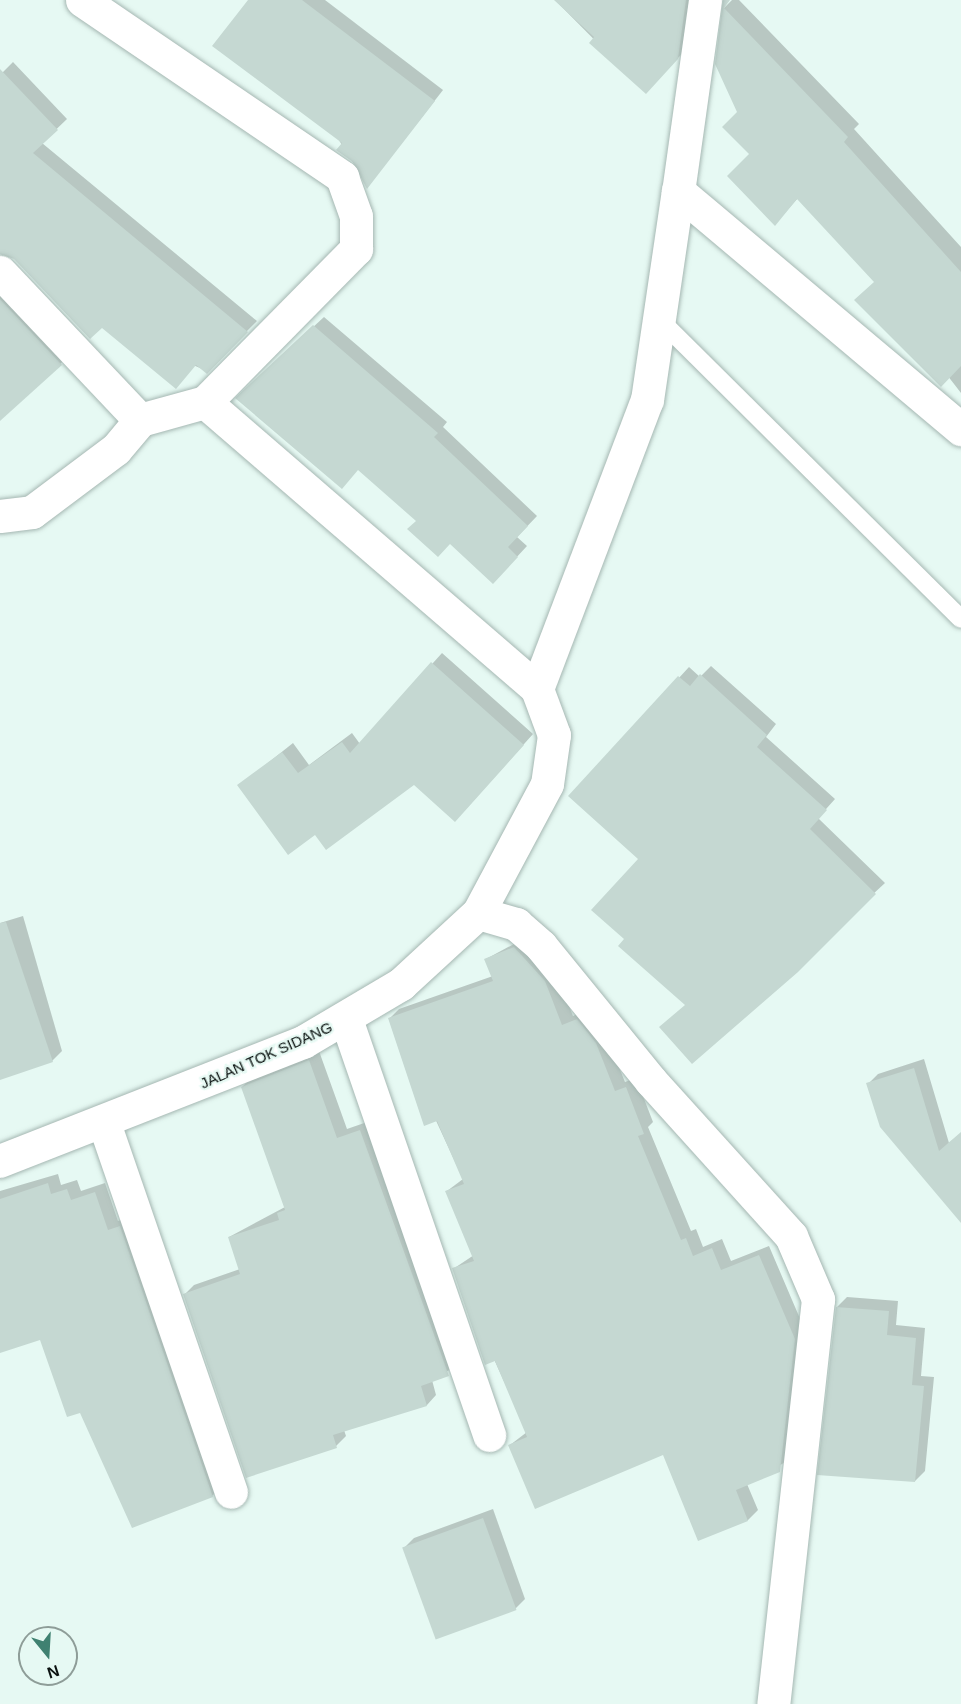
<!DOCTYPE html>
<html>
<head>
<meta charset="utf-8">
<style>
  body { margin:0 }
  #map { position:relative; width:961px; height:1704px; overflow:hidden; background:#e6f9f3; font-family:Helvetica,sans-serif }
  div>[style] { position:absolute }
  [style*='--x'] { left:calc(var(--x)*1px); top:calc(var(--y)*1px); width:calc(var(--w)*1px); rotate:calc(var(--a)*1deg) }
  .shadow>* { inset:0; background:#0003 }
  .building>* { inset:0; background:#c5d8d2; transform-origin:0 0 }
  .roads { filter:drop-shadow(0 0 2px #a5b7b2) drop-shadow(0 0 2px #a5b7b2) }
  .lane>* { height:18px; margin:-9px; padding:0 9px; transform-origin:9px; border-radius:9px; background:#fff }
  .street>* { height:33px; margin:-16.5px; padding:0 16.5px; transform-origin:16.5px; border-radius:16.5px; background:#fff }
  span { translate:-50% -50%; white-space:nowrap; text-align:center; line-height:1.15; -webkit-text-stroke:4.5px #e6f9f3; paint-order:stroke }
  .street-label { font-size:15px; color:#0b1210 }
  .north { position:absolute; left:18px; top:1626px; width:60px; height:60px; box-sizing:border-box; background:#e6f9f3; border:2px solid #8e9d98; border-radius:50%; rotate:162deg; font-size:16px; font-weight:700; line-height:24px; text-align:center; color:#0b1210 }
  .north::after { content:''; display:block; margin:auto; width:21px; height:27px; background:#3f8171; clip-path:polygon(50% 0,100% 100%,50% 72%,0 100%) }
</style>
</head>
<body>
<div id="map">
  <div class="shadow">
    <i style="clip-path:polygon(250px 0,325px 0,443px 90px,368px 186px)"></i>
    <i style="clip-path:polygon(555px 0,698px 0,692px 43px,646px 92px)"></i>
    <i style="clip-path:polygon(732px 0,739px 0,859px 124px,854px 129px,961px 247px,961px 393px,875px 282px,798px 198px,775px 224px,739px 112px,716px 64px,724px 8px)"></i>
    <i style="clip-path:polygon(13px 62px,67px 119px,42px 143px,257px 321px,207px 371px,102px 326px,14px 258px,0 254px,0 75px)"></i>
    <i style="clip-path:polygon(0 279px,71px 354px,14px 406px,0 391px)"></i>
    <i style="clip-path:polygon(324px 317px,447px 422px,443px 427px,537px 516px,517px 537px,527px 546px,503px 572px,418px 521px,358px 469px,247px 388px)"></i>
    <i style="clip-path:polygon(442px 653px,533px 734px,465px 810px,414px 783px,315px 833px,239px 786px,293px 743px,309px 765px,352px 733px,360px 744px)"></i>
    <i style="clip-path:polygon(711px 666px,776px 724px,766px 737px,835px 799px,818px 818px,885px 883px,692px 1062px,686px 1004px,626px 939px,640px 859px,570px 796px,689px 667px,700px 677px)"></i>
    <i style="clip-path:polygon(23px 916px,62px 1051px,52px 1061px,0 1079px,0 923px)"></i>
    <i style="clip-path:polygon(525px 938px,555px 971px,573px 1016px,587px 1010px,605px 1033px,625px 1082px,636px 1078px,653px 1122px,648px 1127px,691px 1231px,696px 1229px,703px 1247px,722px 1239px,731px 1261px,769px 1246px,804px 1328px,789px 1460px,747px 1484px,758px 1510px,748px 1520px,699px 1539px,664px 1453px,510px 1445px,527px 1432px,453px 1269px,474px 1255px,447px 1191px,463px 1179px,389px 1019px,399px 1009px,493px 976px,486px 959px)"></i>
    <i style="clip-path:polygon(319px 1051px,347px 1129px,370px 1121px,458px 1365px,432px 1380px,436px 1395px,427px 1405px,344px 1430px,346px 1436px,336px 1446px,184px 1295px,194px 1285px,240px 1269px,229px 1237px,285px 1207px,242px 1087px,252px 1077px)"></i>
    <i style="clip-path:polygon(924px 1059px,949px 1143px,961px 1133px,961px 1220px,868px 1084px,878px 1074px)"></i>
    <i style="clip-path:polygon(58px 1174px,61px 1185px,77px 1180px,81px 1191px,105px 1183px,118px 1221px,129px 1217px,222px 1486px,212px 1496px,81px 1411px,41px 1338px,0 1351px,0 1191px)"></i>
    <i style="clip-path:polygon(847px 1297px,898px 1301px,896px 1325px,925px 1328px,921px 1376px,934px 1377px,925px 1471px,915px 1481px,837px 1307px)"></i>
    <i style="clip-path:polygon(493px 1509px,525px 1599px,515px 1609px,404px 1548px,414px 1538px)"></i>
  </div>
  <div class="building">
    <i style="clip-path:polygon(248px 0,302px 0,435px 101px,367px 189px,353px 162px,336px 150px,342px 143px,212px 46px)"></i>
    <i style="clip-path:polygon(554px 0,686px 0,678px 59px,646px 94px,589px 43px,594px 37px)"></i>
    <i style="clip-path:polygon(723px 0,730px 0,724px 8px,848px 137px,844px 142px,961px 272px,961px 366px,941px 387px,854px 300px,874px 282px,797px 199px,775px 226px,727px 176px,749px 154px,722px 127px,737px 112px,715px 64px)"></i>
    <i style="clip-path:polygon(0 69px,58px 130px,33px 153px,248px 332px,207px 374px,196px 365px,176px 389px,102px 328px,90px 339px,14px 259px,0 254px)"></i>
    <i style="clip-path:polygon(0 299px,62px 365px,0 421px)"></i>
    <i style="clip-path:polygon(313px 325px,438px 433px,434px 437px,528px 526px,508px 547px,518px 557px,493px 584px,450px 544px,438px 557px,407px 529px,416px 521px,358px 470px,342px 489px,235px 398px)"></i>
    <i style="clip-path:polygon(431px 662px,524px 745px,455px 822px,414px 785px,326px 850px,315px 835px,288px 855px,237px 785px,282px 752px,298px 773px,342px 742px,350px 753px)"></i>
    <i style="clip-path:polygon(700px 674px,767px 735px,757px 747px,827px 810px,810px 829px,876px 894px,798px 972px,692px 1064px,659px 1027px,685px 1005px,618px 946px,624px 939px,591px 910px,638px 859px,568px 796px,678px 676px,690px 686px)"></i>
    <i style="clip-path:polygon(6px 922px,53px 1062px,0 1080px,0 923px)"></i>
    <i style="clip-path:polygon(514px 947px,545px 981px,562px 1025px,577px 1019px,596px 1043px,615px 1091px,626px 1087px,644px 1134px,638px 1136px,681px 1240px,686px 1238px,693px 1256px,712px 1248px,721px 1270px,759px 1255px,795px 1339px,780px 1472px,736px 1490px,748px 1521px,698px 1541px,663px 1455px,535px 1509px,508px 1445px,527px 1437px,495px 1361px,485px 1365px,452px 1268px,474px 1261px,445px 1191px,464px 1184px,437px 1121px,424px 1126px,388px 1018px,493px 981px,484px 959px)"></i>
    <i style="clip-path:polygon(309px 1060px,337px 1138px,360px 1130px,449px 1376px,421px 1386px,427px 1406px,333px 1435px,337px 1448px,246px 1478px,183px 1294px,240px 1274px,228px 1237px,279px 1220px,277px 1213px,285px 1210px,241px 1087px)"></i>
    <i style="clip-path:polygon(914px 1068px,939px 1151px,961px 1132px,961px 1223px,880px 1127px,866px 1083px)"></i>
    <i style="clip-path:polygon(48px 1183px,51px 1194px,67px 1189px,71px 1200px,95px 1192px,108px 1230px,120px 1226px,213px 1497px,132px 1528px,80px 1413px,67px 1417px,40px 1340px,0 1353px,0 1199px)"></i>
    <i style="clip-path:polygon(836px 1307px,889px 1311px,887px 1335px,916px 1338px,912px 1385px,924px 1386px,915px 1482px,817px 1475px)"></i>
    <i style="left:483px;top:1518px;width:98px;height:86px;rotate:70deg"></i>
  </div>
  <div class="roads">
    <div class="lane">
      <i style="--x:662;--y:322;--w:421;--a:44.8"></i>
    </div>
    <div class="street">
      <i style="--x:82;--y:0;--w:315;--a:34.2"></i>
      <i style="--x:342;--y:177;--w:41;--a:70.3"></i>
      <i style="--x:356;--y:216;--w:33;--a:90"></i>
      <i style="--x:356;--y:249;--w:215;--a:134.6"></i>
      <i style="--x:705;--y:0;--w:193;--a:98"></i>
      <i style="--x:678;--y:191;--w:370;--a:40.1"></i>
      <i style="--x:0;--y:272;--w:204;--a:46.6"></i>
      <i style="--x:0;--y:516;--w:32;--a:-7"></i>
      <i style="--x:32;--y:512;--w:105;--a:-36.9"></i>
      <i style="--x:116;--y:449;--w:38;--a:-50"></i>
      <i style="--x:140;--y:420;--w:67;--a:-15.5"></i>
      <i style="--x:205;--y:402;--w:439;--a:40.8"></i>
      <i style="--x:537;--y:689;--w:49;--a:69.7"></i>
      <i style="--x:554;--y:735;--w:49;--a:98.1"></i>
      <i style="--x:547;--y:784;--w:146;--a:118.1"></i>
      <i style="--x:478;--y:913;--w:105;--a:137.3"></i>
      <i style="--x:401;--y:984;--w:114;--a:149.4"></i>
      <i style="--x:303;--y:1042;--w:326;--a:158.6"></i>
      <i style="--x:537;--y:689;--w:309;--a:-69.2"></i>
      <i style="--x:647;--y:400;--w:211;--a:-81.6"></i>
      <i style="--x:478;--y:913;--w:40;--a:16"></i>
      <i style="--x:516;--y:924;--w:33;--a:41"></i>
      <i style="--x:541;--y:946;--w:174;--a:50.8"></i>
      <i style="--x:651;--y:1081;--w:209;--a:47.9"></i>
      <i style="--x:791;--y:1236;--w:69;--a:66.8"></i>
      <i style="--x:818;--y:1299;--w:407;--a:96.3"></i>
      <i style="--x:346;--y:1019;--w:440;--a:71"></i>
      <i style="--x:104;--y:1123;--w:390;--a:71"></i>
    </div>
  </div>
  <div class="street-label">
    <span style="left:266px;top:1055px;rotate:-24deg">JALAN TOK SIDANG</span>
  </div>
  <div class="north">N</div>
</div>
</body>
</html>
